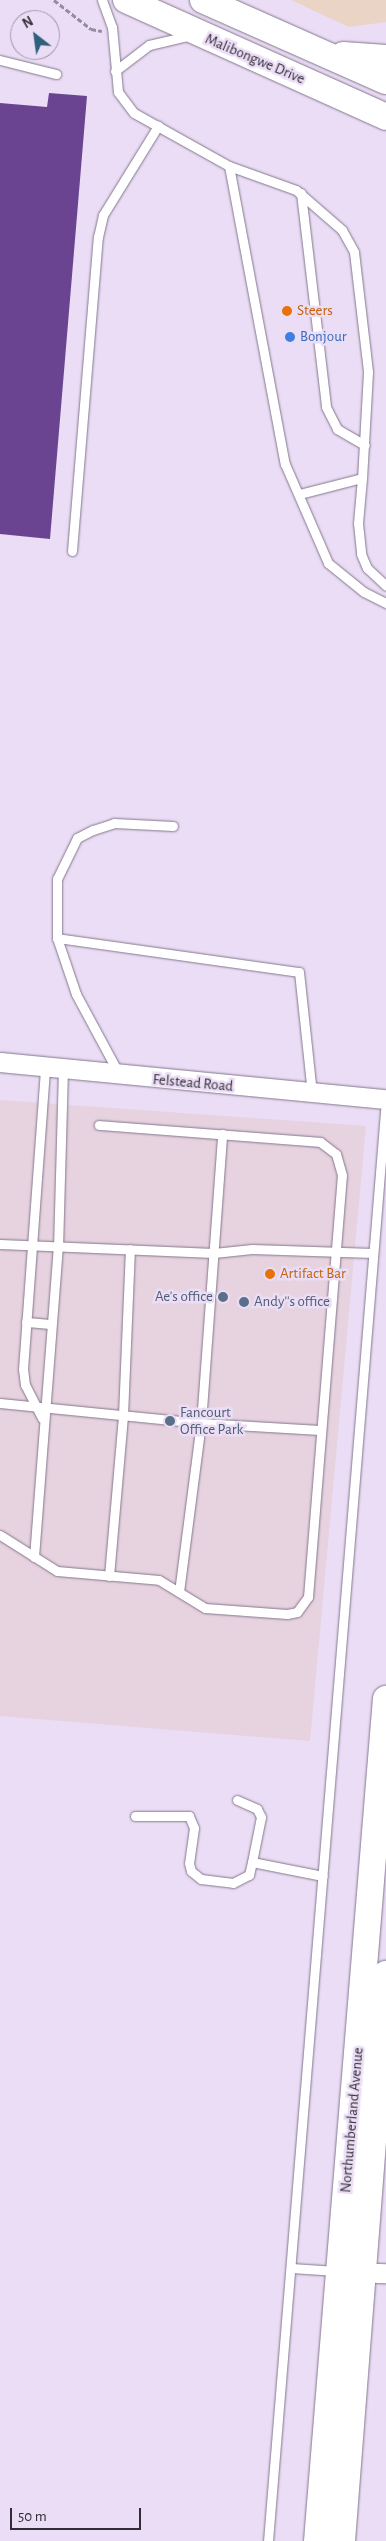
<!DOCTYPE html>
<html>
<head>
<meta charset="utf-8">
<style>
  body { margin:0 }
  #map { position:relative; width:386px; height:2541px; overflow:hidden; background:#eaddf5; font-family:"Alegreya Sans",sans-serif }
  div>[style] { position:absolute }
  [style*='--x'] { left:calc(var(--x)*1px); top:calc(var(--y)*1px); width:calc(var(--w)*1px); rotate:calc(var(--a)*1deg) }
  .commercial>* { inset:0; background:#e7d2df }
  .industrial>* { inset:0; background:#e9d4c6 }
  .building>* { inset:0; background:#6a4491 }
  .path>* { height:3px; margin-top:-1.5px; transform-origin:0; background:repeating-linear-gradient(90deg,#968c9d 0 5px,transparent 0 7.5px) }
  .roads { filter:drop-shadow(0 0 1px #83778d) drop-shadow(0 0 1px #83778d) }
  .service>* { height:9px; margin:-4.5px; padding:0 4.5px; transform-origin:4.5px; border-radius:4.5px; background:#fff }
  .minor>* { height:19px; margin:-9.5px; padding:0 9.5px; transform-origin:9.5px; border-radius:9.5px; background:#fff }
  .secondary>* { height:26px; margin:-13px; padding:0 13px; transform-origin:13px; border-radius:13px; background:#fff }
  .dots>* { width:14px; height:14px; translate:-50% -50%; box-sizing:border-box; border:2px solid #eaddf5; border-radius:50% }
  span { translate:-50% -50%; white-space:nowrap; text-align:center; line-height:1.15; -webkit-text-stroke:5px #eaddf5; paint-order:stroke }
  .street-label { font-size:15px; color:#312c35 }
  .food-label { font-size:15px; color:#c56008 }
  .left { translate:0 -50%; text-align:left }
  .shop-label { font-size:15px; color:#366cbe }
  .service-label { font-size:15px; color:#4e5e75 }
  .right { translate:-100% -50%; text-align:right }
  .north { position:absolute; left:10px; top:10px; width:50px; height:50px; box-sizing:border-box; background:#eaddf5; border:1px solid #a096a8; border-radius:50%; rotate:330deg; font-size:14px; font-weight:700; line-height:20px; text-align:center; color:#312c35 }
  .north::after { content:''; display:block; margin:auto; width:18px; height:22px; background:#2f607e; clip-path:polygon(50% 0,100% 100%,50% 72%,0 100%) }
  .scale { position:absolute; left:10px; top:2508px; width:131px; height:22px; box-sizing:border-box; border:2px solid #312c35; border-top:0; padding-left:6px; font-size:15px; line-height:18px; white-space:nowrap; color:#312c35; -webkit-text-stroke:4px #eaddf5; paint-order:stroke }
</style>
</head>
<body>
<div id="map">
  <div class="commercial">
    <i style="clip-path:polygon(0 1100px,366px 1126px,310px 1741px,0 1716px)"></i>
  </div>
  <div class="industrial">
    <i style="clip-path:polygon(291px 0,386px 0,386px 22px,349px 27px)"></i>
  </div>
  <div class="building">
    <i style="clip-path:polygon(49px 93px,87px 96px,50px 539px,0 534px,0 103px,47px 107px)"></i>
  </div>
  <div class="path">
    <i style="--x:54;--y:0;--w:47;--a:38.1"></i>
    <i style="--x:91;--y:29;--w:11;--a:10"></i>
  </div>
  <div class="roads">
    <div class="service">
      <i style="--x:102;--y:0;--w:29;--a:70"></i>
      <i style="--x:112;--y:27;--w:65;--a:84.7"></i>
      <i style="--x:118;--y:92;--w:26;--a:53"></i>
      <i style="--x:134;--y:113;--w:109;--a:29.2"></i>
      <i style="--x:229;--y:166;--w:71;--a:19.7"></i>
      <i style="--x:296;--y:190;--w:61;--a:41"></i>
      <i style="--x:342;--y:230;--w:25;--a:61"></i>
      <i style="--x:354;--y:252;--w:121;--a:83.3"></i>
      <i style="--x:368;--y:372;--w:106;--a:93.2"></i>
      <i style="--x:362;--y:478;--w:65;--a:165.7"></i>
      <i style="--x:0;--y:60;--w:58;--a:14"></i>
      <i style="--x:115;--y:71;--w:43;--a:-37.4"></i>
      <i style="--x:149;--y:45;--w:39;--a:-13"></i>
      <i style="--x:229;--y:166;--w:303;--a:79.4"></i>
      <i style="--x:285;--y:464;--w:108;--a:66.5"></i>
      <i style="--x:328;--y:563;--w:46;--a:38.9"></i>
      <i style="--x:364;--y:592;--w:25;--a:27"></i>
      <i style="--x:301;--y:193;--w:215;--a:83.3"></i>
      <i style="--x:326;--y:407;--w:25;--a:63"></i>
      <i style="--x:337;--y:429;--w:32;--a:30"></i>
      <i style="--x:362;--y:478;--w:45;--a:95.1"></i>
      <i style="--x:358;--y:523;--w:31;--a:84"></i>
      <i style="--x:361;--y:554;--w:15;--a:67"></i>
      <i style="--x:367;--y:568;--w:26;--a:43"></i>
      <i style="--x:72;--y:551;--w:315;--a:-85.3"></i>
      <i style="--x:98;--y:237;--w:23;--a:-77"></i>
      <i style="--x:103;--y:215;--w:105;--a:-58.3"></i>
      <i style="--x:57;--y:938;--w:244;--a:8"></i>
      <i style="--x:299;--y:972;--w:122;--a:83.9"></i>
      <i style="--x:119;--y:1074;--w:91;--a:-118.3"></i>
      <i style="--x:76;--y:994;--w:59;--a:-108.7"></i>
      <i style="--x:57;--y:938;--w:59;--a:-90"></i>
      <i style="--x:57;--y:879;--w:46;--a:-64"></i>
      <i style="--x:77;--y:838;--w:18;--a:-27"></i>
      <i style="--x:93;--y:830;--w:22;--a:-18"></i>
      <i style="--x:114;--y:823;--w:59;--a:2.9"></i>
      <i style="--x:0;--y:1244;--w:214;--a:2.4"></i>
      <i style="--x:214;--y:1253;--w:38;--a:-6"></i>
      <i style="--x:252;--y:1249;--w:121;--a:1.9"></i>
      <i style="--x:26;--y:1322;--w:25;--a:5"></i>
      <i style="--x:0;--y:1403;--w:202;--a:5.7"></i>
      <i style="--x:201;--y:1423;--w:119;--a:3.4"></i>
      <i style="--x:42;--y:1418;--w:37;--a:-117"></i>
      <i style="--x:25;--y:1385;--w:16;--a:-97"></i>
      <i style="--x:23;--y:1369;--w:302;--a:-85.8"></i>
      <i style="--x:0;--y:1535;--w:67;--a:32.3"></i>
      <i style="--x:57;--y:1571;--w:102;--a:5"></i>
      <i style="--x:159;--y:1580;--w:54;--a:31.3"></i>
      <i style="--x:205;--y:1608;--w:82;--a:4.2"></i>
      <i style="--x:287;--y:1614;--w:10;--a:-11"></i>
      <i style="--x:297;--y:1612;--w:19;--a:-54"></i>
      <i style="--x:308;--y:1597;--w:423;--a:-85.4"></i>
      <i style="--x:342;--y:1175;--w:22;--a:-106"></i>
      <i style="--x:336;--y:1154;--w:20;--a:-143"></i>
      <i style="--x:320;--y:1142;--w:222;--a:-175.6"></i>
      <i style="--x:34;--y:1557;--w:310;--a:-85.6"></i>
      <i style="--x:58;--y:1248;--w:178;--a:-88.4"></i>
      <i style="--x:109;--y:1576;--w:162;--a:-85"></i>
      <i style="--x:123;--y:1415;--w:166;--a:-87.6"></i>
      <i style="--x:179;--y:1592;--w:170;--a:-82.6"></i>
      <i style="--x:201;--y:1423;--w:290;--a:-85.8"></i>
      <i style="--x:237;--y:1800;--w:22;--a:24"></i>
      <i style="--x:257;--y:1809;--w:9;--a:63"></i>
      <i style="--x:261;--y:1817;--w:46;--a:101.3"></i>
      <i style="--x:252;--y:1862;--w:72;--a:11.2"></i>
      <i style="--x:135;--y:1816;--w:54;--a:0"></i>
      <i style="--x:189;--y:1816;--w:13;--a:67"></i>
      <i style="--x:194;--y:1828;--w:35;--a:98"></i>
      <i style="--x:189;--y:1863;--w:8;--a:76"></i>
      <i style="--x:191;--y:1871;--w:13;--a:39"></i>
      <i style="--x:201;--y:1879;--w:32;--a:7"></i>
      <i style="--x:233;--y:1883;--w:18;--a:-27"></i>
      <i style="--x:249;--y:1875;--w:13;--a:-77"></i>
      <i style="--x:291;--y:2268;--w:46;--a:3.7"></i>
      <i style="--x:268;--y:2541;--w:1446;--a:-85.32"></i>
    </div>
    <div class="minor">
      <i style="--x:0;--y:1062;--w:388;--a:5.5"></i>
      <i style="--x:350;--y:2272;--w:36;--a:2"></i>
    </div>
    <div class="secondary">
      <i style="--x:126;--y:0;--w:285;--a:24.2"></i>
      <i style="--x:203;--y:0;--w:200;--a:23.9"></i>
      <i style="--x:343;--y:55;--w:43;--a:4"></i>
      <i style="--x:317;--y:2541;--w:845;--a:-85.32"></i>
      <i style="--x:342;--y:2541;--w:569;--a:-85.56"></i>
    </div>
  </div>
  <div class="dots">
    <i style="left:287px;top:311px;background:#e8710a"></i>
    <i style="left:290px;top:337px;background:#3f7fe0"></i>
    <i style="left:270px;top:1274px;background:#e8710a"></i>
    <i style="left:223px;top:1297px;background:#5c6f8a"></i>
    <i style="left:244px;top:1302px;background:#5c6f8a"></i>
    <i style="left:170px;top:1421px;background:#5c6f8a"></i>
  </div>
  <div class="street-label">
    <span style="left:255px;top:59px;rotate:23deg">Malibongwe Drive</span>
    <span style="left:193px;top:1083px;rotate:5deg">Felstead Road</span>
    <span style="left:352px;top:2120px;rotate:-85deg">Northumberland Avenue</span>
  </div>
  <div class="food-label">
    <span class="left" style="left:297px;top:311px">Steers</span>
    <span class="left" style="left:280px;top:1274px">Artifact Bar</span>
  </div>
  <div class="shop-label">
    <span class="left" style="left:300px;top:337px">Bonjour</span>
  </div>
  <div class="service-label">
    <span class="right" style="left:213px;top:1297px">Ae's office</span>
    <span class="left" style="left:254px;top:1302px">Andy''s office</span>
    <span class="left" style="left:180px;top:1421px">Fancourt<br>Office Park</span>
  </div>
  <div class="north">N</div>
  <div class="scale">50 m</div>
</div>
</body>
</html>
